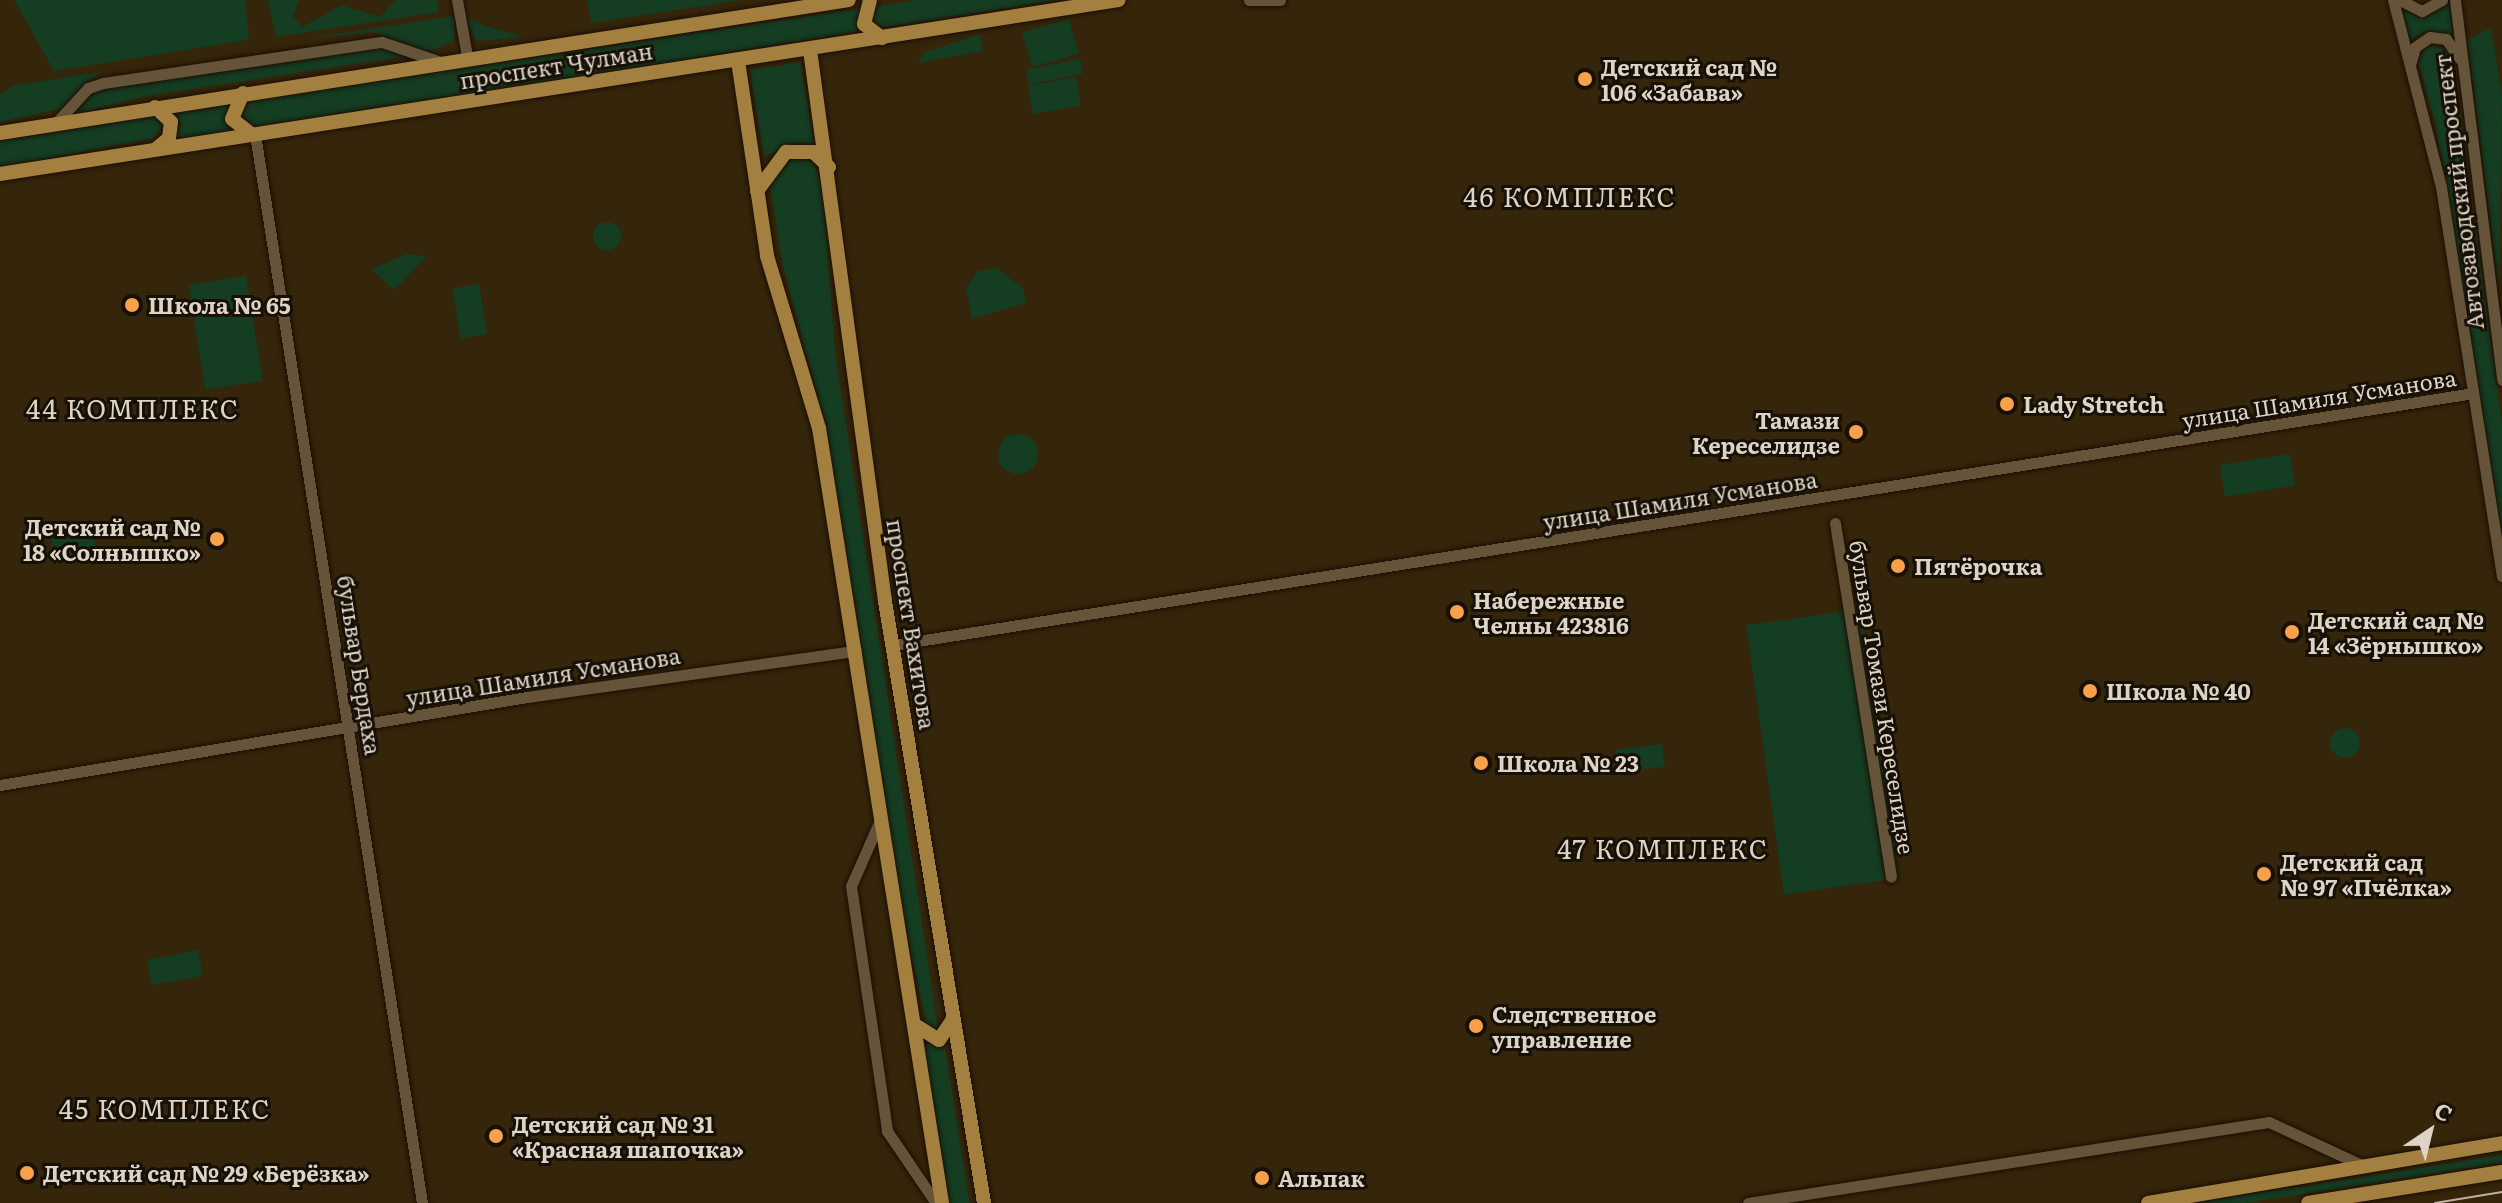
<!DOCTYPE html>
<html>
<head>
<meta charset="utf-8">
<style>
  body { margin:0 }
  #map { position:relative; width:2502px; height:1203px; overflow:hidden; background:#35250b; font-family:Literata,serif }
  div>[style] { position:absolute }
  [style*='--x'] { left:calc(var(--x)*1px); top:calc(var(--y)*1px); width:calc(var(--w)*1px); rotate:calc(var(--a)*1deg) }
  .green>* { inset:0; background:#143d22; transform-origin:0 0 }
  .round { border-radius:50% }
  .roads { filter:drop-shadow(0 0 2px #1c0e00) drop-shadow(0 0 2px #1c0e00) }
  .minor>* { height:11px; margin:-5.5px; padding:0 5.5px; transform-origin:5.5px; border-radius:5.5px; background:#655439 }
  .major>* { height:14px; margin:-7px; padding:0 7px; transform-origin:7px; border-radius:7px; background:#a38040 }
  .tram>* { height:2px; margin:-1px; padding:0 1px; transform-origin:1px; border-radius:1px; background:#bdb2a2 }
  .dots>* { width:22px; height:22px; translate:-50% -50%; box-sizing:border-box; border:4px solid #171006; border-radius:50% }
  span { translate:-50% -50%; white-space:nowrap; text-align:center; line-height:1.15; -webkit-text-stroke:6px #171006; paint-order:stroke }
  .street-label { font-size:22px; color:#ded4c6 }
  .poi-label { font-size:22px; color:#ded4c6; font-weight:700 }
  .left { translate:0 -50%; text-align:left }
  .right { translate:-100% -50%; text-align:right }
  .quarter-label { font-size:26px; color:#ded4c6; letter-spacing:2px }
  .north { position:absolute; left:2390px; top:1091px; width:80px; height:80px; -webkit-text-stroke:6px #171006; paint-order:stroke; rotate:35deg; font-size:22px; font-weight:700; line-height:32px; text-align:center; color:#ded4c6 }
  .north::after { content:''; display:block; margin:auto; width:28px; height:36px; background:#ded4c6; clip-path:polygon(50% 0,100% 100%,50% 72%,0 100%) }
</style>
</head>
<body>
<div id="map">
  <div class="green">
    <i style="clip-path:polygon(14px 0,245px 0,249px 34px,248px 40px,54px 71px)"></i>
    <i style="clip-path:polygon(268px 0,299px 0,293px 16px,302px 27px,342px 5px,380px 17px,395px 0,437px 0,439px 12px,276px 37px)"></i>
    <i style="clip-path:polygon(587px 0,741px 0,591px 23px)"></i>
    <i style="clip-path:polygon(916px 0,1056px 0,877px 28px,872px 21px,876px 7px)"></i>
    <i style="clip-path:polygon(2449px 1px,2453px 35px,2427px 30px,2407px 42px,2401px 10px,2426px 18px)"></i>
    <i style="clip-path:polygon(858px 9px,860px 31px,266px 126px,249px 124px,243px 114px,248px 100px)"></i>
    <i style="clip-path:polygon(454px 16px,454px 41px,427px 52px,375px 32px,303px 39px)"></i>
    <i style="clip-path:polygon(465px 16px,485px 26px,524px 37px,476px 41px)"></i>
    <i style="left:1069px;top:19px;width:36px;height:49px;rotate:74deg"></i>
    <i style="clip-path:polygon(2491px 28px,2502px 95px,2499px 284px,2467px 40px)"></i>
    <i style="clip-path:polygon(980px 34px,983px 51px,917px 63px,925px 52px)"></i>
    <i style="clip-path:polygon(2427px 44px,2451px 53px,2502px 425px,2502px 536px,2436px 126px,2418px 60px)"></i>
    <i style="clip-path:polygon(380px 45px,407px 56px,146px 96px,72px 115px,97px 90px)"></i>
    <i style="left:1080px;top:59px;width:15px;height:55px;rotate:79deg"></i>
    <i style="clip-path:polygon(800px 62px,815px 149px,800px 142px,764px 156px,750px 70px)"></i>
    <i style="clip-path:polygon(99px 72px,60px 109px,0 122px,0 94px,12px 86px)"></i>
    <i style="left:1076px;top:77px;width:29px;height:49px;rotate:80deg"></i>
    <i style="clip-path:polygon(227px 102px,233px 131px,175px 139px,181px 125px,174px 111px)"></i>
    <i style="clip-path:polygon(153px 114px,163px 126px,153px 138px,0 167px,0 139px)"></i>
    <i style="clip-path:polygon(805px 159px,814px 163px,823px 193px,835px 352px,938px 1029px,927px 1026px,902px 912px,826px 425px,782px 263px,770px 184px,789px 160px)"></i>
    <i class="round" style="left:593px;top:222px;width:28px;height:28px"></i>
    <i style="clip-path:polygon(407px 254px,427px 256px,394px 290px,371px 269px)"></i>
    <i style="clip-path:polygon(996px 268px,1023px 288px,1026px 303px,972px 319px,966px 287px,978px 271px)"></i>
    <i style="left:246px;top:276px;width:106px;height:58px;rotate:81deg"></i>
    <i style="left:479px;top:284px;width:51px;height:27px;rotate:81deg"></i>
    <i class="round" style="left:998px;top:434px;width:40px;height:40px"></i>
    <i style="left:2290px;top:454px;width:32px;height:71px;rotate:81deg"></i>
    <i style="left:92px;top:524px;width:30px;height:42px;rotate:82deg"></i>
    <i style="left:1861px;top:609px;width:272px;height:116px;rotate:82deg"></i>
    <i class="round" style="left:2330px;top:728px;width:30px;height:30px"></i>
    <i style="left:1662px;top:744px;width:23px;height:47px;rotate:83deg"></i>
    <i style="left:198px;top:950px;width:26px;height:52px;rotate:79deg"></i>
    <i style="left:944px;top:1041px;width:164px;height:21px;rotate:81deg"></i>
    <i style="clip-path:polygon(2502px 1155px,2502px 1163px,2244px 1203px,2196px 1203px)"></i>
  </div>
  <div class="roads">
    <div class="minor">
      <i style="--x:457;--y:0;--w:57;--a:79.9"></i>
      <i style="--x:1249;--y:0;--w:31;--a:0"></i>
      <i style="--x:2393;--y:0;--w:193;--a:75.6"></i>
      <i style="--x:2441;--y:187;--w:394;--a:81.1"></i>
      <i style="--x:2400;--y:0;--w:25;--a:27"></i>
      <i style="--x:2422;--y:11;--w:23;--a:-29"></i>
      <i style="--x:2455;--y:0;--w:383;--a:82.9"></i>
      <i style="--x:2410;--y:65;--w:19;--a:-74"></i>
      <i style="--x:2415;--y:47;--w:18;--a:-34"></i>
      <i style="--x:2430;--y:37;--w:16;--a:7"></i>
      <i style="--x:2446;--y:39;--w:24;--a:55"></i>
      <i style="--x:54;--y:125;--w:50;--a:-47.4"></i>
      <i style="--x:88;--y:88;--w:16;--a:-18"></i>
      <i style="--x:103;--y:83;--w:282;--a:-8.4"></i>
      <i style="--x:382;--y:42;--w:59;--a:18.7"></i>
      <i style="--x:255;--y:134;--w:1082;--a:81.12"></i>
      <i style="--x:1835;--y:523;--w:358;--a:81"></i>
      <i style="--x:893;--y:645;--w:1600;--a:-9.06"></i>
      <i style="--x:0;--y:785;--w:534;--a:-9.48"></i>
      <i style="--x:527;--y:697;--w:332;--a:-8"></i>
      <i style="--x:881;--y:818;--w:74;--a:113.8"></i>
      <i style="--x:851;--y:886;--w:248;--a:81.6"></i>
      <i style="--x:887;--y:1131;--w:87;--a:55.8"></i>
      <i style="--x:1748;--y:1203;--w:527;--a:-8.84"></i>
      <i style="--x:2269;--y:1122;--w:105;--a:24.9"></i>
    </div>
    <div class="major">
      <i style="--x:870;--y:0;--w:25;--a:104"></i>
      <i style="--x:864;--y:24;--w:23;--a:38"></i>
      <i style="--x:810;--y:50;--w:556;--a:82.25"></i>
      <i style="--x:885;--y:601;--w:610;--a:80.66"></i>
      <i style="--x:738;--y:61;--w:197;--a:81.5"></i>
      <i style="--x:767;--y:256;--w:180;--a:73.2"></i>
      <i style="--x:819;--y:428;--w:785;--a:80.98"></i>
      <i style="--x:243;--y:93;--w:28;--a:113"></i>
      <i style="--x:232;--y:119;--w:24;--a:38"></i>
      <i style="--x:155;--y:107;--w:22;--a:43"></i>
      <i style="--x:171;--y:122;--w:16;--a:97"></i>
      <i style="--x:169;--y:138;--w:16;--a:140"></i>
      <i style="--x:0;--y:133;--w:859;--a:-8.9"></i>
      <i style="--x:0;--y:174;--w:1132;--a:-8.84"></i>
      <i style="--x:757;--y:191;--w:49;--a:-53.4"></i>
      <i style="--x:786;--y:152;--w:27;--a:0"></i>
      <i style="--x:813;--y:152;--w:22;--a:43"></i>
      <i style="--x:915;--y:1025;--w:28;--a:32"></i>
      <i style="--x:939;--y:1040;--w:25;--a:-56"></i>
      <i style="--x:2148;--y:1203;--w:359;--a:-9.6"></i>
      <i style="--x:2308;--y:1203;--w:196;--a:-9.1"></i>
    </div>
  </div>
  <div class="tram">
    <i style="--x:2435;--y:1203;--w:68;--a:-9.3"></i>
  </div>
  <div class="dots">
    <i style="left:1585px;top:79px;background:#f8a14a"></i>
    <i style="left:132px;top:305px;background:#f8a14a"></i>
    <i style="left:2007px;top:404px;background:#f8a14a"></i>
    <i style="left:1856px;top:432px;background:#f8a14a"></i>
    <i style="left:217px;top:539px;background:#f8a14a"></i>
    <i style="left:1898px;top:566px;background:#f8a14a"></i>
    <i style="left:1457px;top:612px;background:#f8a14a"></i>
    <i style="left:2292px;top:632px;background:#f8a14a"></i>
    <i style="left:2090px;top:691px;background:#f8a14a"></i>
    <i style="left:1481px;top:763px;background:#f8a14a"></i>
    <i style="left:2264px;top:874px;background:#f8a14a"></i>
    <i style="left:1476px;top:1026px;background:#f8a14a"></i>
    <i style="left:496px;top:1136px;background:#f8a14a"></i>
    <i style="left:27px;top:1173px;background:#f8a14a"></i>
    <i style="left:1262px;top:1178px;background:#f8a14a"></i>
  </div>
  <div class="street-label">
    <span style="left:556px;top:65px;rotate:-9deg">проспект Чулман</span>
    <span style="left:2458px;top:192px;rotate:-97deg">Автозаводский проспект</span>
    <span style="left:2319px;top:398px;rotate:-9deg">улица Шамиля Усманова</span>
    <span style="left:1680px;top:500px;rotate:-9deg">улица Шамиля Усманова</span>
    <span style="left:912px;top:624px;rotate:81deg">проспект Вахитова</span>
    <span style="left:360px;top:665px;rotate:81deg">бульвар Бердаха</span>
    <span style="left:543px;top:676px;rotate:-9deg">улица Шамиля Усманова</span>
    <span style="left:1883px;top:697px;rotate:81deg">бульвар Томази Кереселидзе</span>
  </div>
  <div class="poi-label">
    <span class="left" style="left:1601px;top:79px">Детский сад №<br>106 «Забава»</span>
    <span class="left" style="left:148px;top:305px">Школа № 65</span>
    <span class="left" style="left:2023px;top:404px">Lady Stretch</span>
    <span class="right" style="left:1840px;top:432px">Тамази<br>Кереселидзе</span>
    <span class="right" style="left:201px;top:539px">Детский сад №<br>18 «Солнышко»</span>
    <span class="left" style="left:1914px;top:566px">Пятёрочка</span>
    <span class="left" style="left:1473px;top:612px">Набережные<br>Челны 423816</span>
    <span class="left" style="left:2308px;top:632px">Детский сад №<br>14 «Зёрнышко»</span>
    <span class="left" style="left:2106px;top:691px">Школа № 40</span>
    <span class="left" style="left:1497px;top:763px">Школа № 23</span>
    <span class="left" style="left:2280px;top:874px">Детский сад<br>№ 97 «Пчёлка»</span>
    <span class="left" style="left:1492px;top:1026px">Следственное<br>управление</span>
    <span class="left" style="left:512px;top:1136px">Детский сад № 31<br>«Красная шапочка»</span>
    <span class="left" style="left:43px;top:1173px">Детский сад № 29 «Берёзка»</span>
    <span class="left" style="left:1278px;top:1178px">Альпак</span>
  </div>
  <div class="quarter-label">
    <span style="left:1570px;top:196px">46 КОМПЛЕКС</span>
    <span style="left:133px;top:408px">44 КОМПЛЕКС</span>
    <span style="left:1663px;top:848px">47 КОМПЛЕКС</span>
    <span style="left:165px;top:1108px">45 КОМПЛЕКС</span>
  </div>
  <div class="north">С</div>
</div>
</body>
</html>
